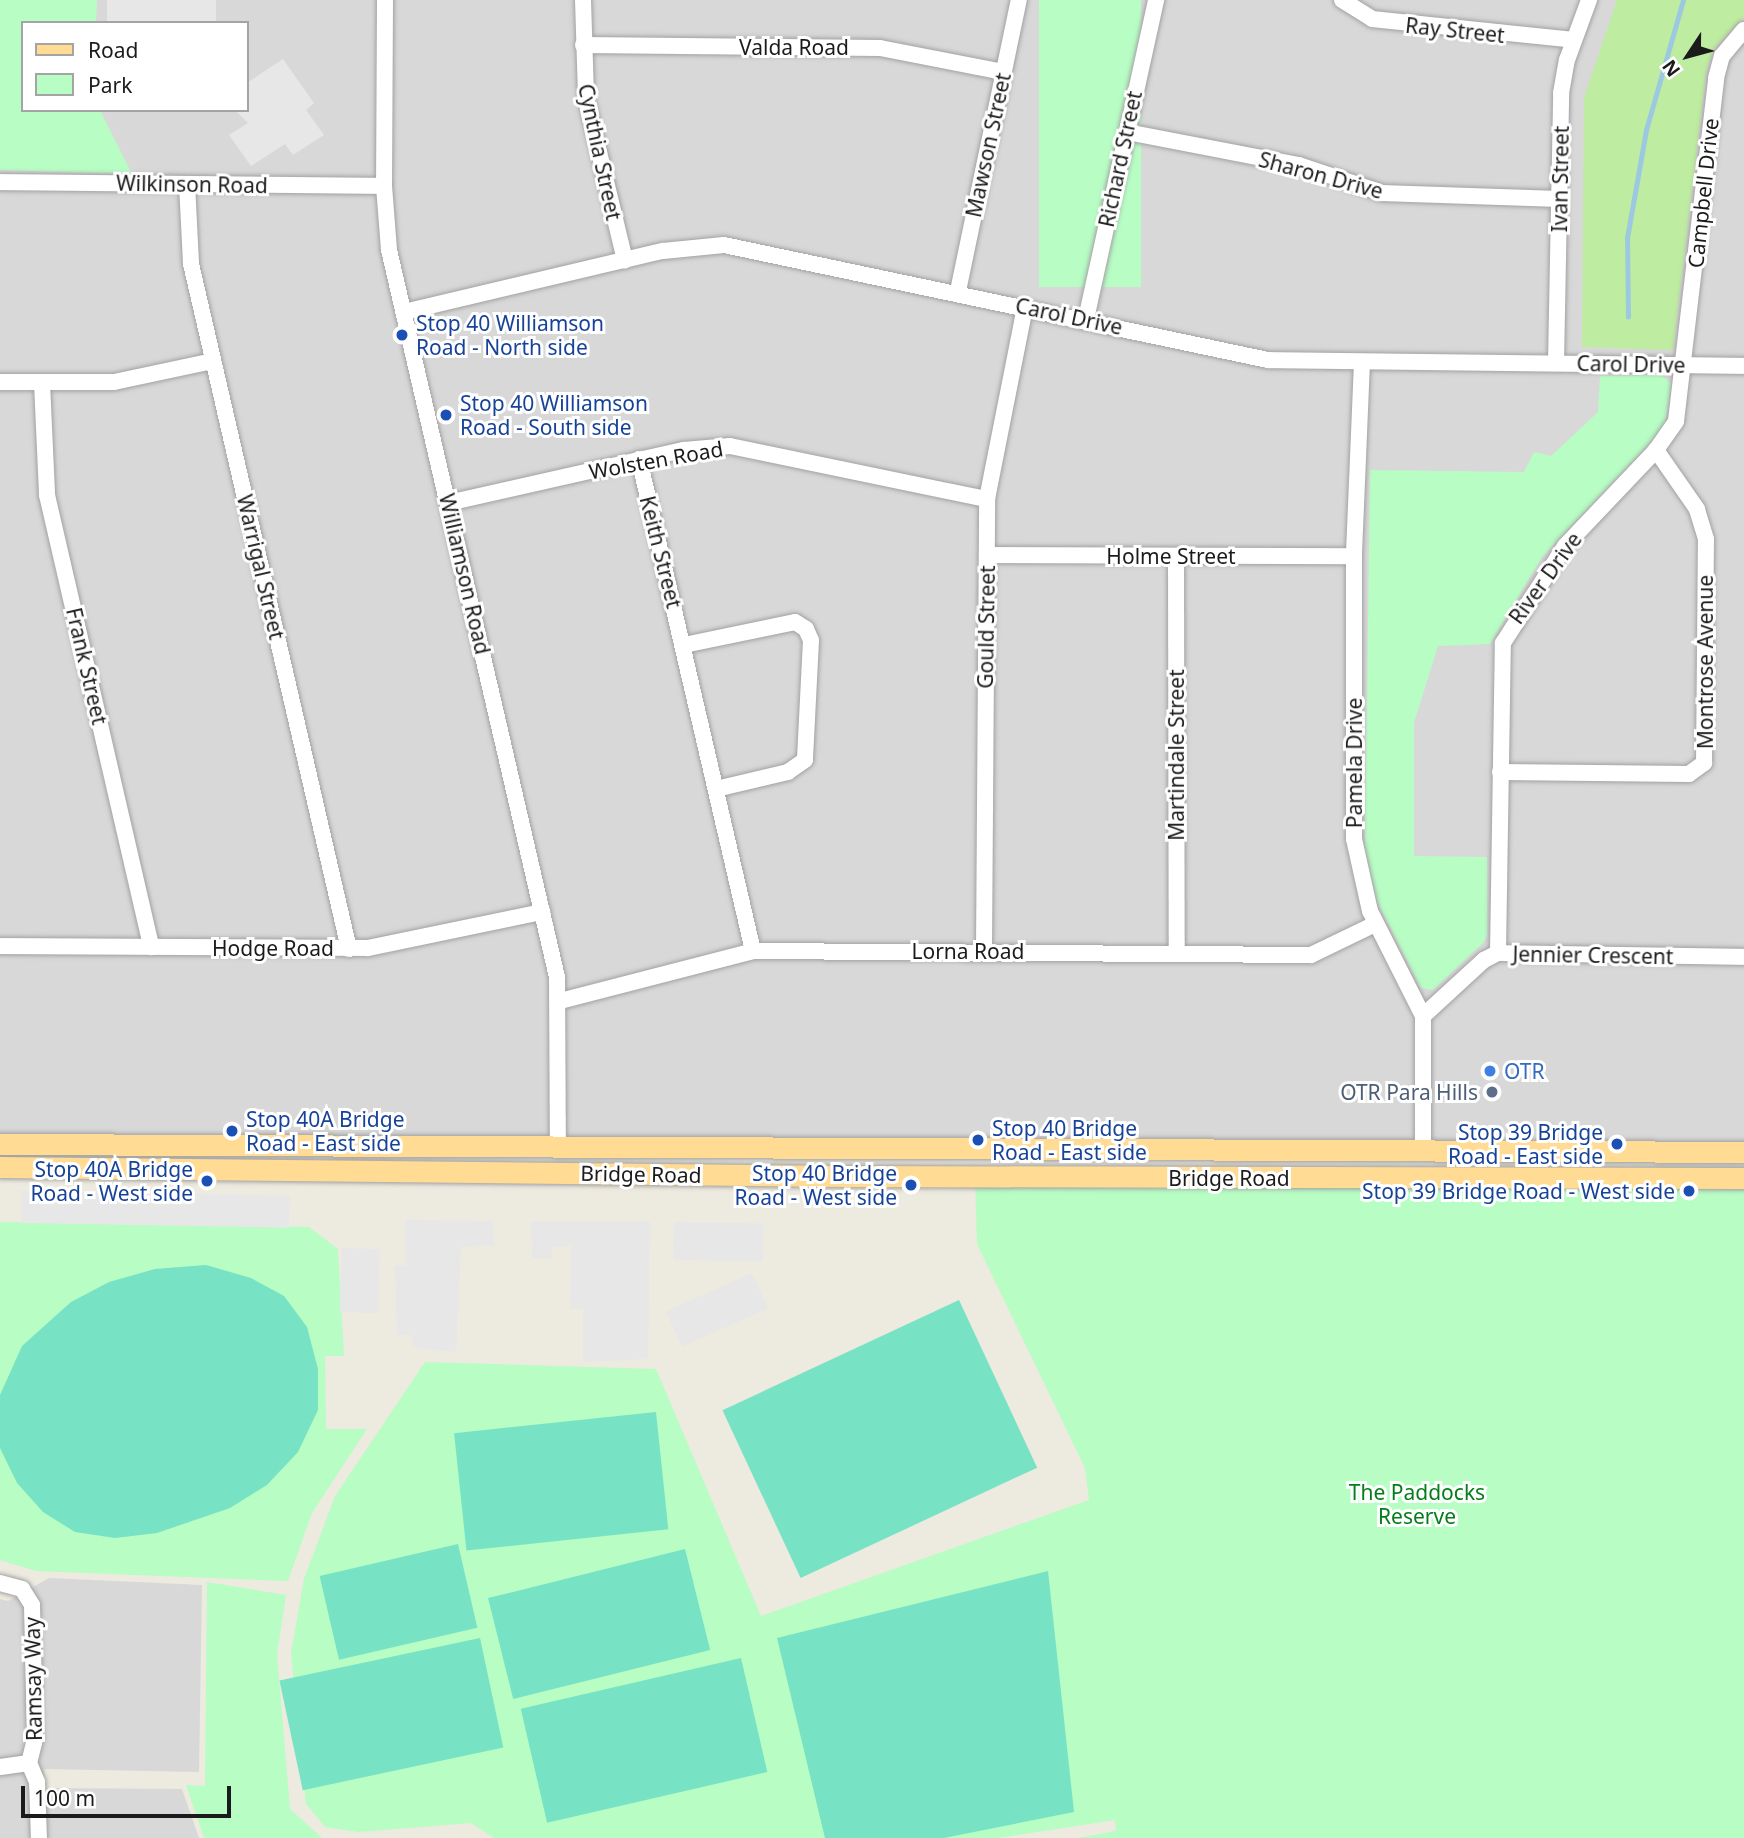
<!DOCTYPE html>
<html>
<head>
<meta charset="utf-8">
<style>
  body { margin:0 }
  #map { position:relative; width:1744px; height:1838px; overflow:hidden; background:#edeadf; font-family:"Noto Sans",sans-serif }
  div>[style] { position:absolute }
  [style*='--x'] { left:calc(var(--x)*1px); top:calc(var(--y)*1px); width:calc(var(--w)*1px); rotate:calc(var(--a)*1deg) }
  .residential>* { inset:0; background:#d9d8d8 }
  .grass>* { inset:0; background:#beeca0 }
  .park>* { inset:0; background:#b7fdc4; transform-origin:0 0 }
  .pitch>* { inset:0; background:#77e3c4; transform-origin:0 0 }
  .parking>* { inset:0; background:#e7e7e7; transform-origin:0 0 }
  .stream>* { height:4.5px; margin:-2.25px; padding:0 2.25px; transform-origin:2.25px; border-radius:2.25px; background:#9cc9df }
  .roads { filter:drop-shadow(0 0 2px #a2a2a2) drop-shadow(0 0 2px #a2a2a2) }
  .minor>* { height:16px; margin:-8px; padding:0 8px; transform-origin:8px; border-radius:8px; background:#fff }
  .major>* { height:21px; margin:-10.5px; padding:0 10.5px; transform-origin:10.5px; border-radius:10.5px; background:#ffdb93 }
  .dots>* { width:19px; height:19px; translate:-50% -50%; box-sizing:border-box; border:4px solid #fff; border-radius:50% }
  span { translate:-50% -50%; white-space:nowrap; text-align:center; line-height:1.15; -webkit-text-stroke:6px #fff; paint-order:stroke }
  .street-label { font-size:21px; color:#1b1b1b }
  .transit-label { font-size:21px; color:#164399 }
  .left { translate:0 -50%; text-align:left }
  .right { translate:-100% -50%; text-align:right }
  .shop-label { font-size:21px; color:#366cbe }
  .service-label { font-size:21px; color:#4e5e75 }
  .park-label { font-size:21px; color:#047d1a }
  .legend { position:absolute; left:21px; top:21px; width:228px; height:91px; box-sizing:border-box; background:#fff; border:2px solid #a4a4a4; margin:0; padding:9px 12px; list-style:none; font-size:21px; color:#1b1b1b }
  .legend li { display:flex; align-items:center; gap:14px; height:35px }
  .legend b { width:35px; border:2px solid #a4a4a4 }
  .north { position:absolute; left:1653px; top:21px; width:70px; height:70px; -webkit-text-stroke:5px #fff; paint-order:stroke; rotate:234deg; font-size:19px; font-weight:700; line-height:28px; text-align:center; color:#1b1b1b }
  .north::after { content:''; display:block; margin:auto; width:24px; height:32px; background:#1b1b1b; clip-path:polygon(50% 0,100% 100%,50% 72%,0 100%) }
  .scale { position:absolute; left:21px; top:1786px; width:210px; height:32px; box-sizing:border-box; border:4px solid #1b1b1b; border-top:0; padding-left:9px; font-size:21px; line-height:24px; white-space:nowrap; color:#1b1b1b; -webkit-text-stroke:5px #fff; paint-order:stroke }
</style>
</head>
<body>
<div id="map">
  <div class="residential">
    <i style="clip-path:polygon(evenodd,0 0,1744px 0,1744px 1152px,0 1144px,0 0,23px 23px,247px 23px,247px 110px,23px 110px,23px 23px)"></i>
    <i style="clip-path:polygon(49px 1578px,202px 1585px,199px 1772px,44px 1769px,45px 1788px,182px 1789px,199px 1838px,0 1838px,0 1599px,8px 1601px)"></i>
  </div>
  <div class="grass">
    <i style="clip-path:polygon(1617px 0,1744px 0,1744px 17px,1714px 49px,1706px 72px,1673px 350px,1582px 347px,1584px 98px)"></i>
  </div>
  <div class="park">
    <i style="clip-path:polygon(0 0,97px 0,96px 23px,23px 23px,23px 110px,100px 110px,132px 174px,0 170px)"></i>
    <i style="left:1039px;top:0;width:102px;height:287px"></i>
    <i style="clip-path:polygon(1661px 375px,1672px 384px,1664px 428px,1542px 557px,1490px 644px,1438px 646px,1414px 723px,1414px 856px,1487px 857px,1487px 934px,1484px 942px,1433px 990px,1421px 988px,1377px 902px,1365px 850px,1370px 470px,1524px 472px,1534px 452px,1551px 456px,1598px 412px,1600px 376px)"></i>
    <i style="clip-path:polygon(975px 1177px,1744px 1177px,1744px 1838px,1078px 1838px,1116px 1831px,1115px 1820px,998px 1838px,494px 1838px,471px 1823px,358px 1832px,325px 1827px,306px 1804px,291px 1653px,304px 1579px,335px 1496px,425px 1362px,656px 1369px,761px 1616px,1089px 1500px,1085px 1468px,977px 1244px)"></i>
    <i style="clip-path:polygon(0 1222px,309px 1227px,338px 1249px,344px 1356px,325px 1356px,326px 1429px,367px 1429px,312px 1513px,288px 1581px,36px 1571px,0 1560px)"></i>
    <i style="clip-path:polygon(207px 1582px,286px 1595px,277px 1654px,290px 1809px,322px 1838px,204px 1838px,186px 1785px,205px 1786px)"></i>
  </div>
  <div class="pitch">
    <i style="clip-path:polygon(206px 1265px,251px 1278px,284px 1296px,307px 1327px,318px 1369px,318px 1410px,298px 1452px,267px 1485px,230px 1508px,157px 1533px,115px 1538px,75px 1532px,43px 1512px,17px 1483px,0 1448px,0 1395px,22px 1346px,71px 1302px,109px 1282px,155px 1269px)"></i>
    <i style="left:959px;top:1300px;width:185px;height:261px;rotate:65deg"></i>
    <i style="left:656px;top:1412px;width:118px;height:203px;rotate:84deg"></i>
    <i style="left:458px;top:1544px;width:86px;height:142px;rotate:77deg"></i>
    <i style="left:685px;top:1549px;width:104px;height:203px;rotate:76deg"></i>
    <i style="clip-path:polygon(1048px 1571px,1074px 1812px,944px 1838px,825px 1838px,777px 1638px)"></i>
    <i style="left:480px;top:1638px;width:112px;height:205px;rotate:78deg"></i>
    <i style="left:741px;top:1658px;width:117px;height:226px;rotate:77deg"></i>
  </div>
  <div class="parking">
    <i style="left:107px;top:0;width:109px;height:23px"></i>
    <i style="clip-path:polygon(283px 59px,314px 103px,306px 110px,324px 135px,293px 155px,285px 144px,251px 166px,229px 135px,248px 123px,235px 110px,247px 110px,247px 83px)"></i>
    <i style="left:22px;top:1191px;width:268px;height:32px;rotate:1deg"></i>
    <i style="clip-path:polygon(405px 1220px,493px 1221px,494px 1245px,461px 1247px,456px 1352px,413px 1348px,411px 1335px,397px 1335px,395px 1266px,406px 1265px)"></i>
    <i style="clip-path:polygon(531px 1222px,650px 1222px,648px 1359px,583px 1362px,583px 1309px,570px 1309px,571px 1246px,552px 1247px,552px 1258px,532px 1258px)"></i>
    <i style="left:674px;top:1222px;width:89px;height:38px;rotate:1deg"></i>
    <i style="left:342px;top:1248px;width:38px;height:64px;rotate:2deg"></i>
    <i style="left:752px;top:1273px;width:39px;height:94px;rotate:66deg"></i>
  </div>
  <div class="stream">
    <i style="--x:1628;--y:317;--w:79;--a:-90.7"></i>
    <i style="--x:1627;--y:238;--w:110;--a:-80"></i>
    <i style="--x:1646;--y:130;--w:135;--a:-74.1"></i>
  </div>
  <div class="roads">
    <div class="minor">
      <i style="--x:385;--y:0;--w:186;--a:90.3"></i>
      <i style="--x:384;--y:186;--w:64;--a:85.5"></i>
      <i style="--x:389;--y:250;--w:746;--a:76.99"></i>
      <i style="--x:557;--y:977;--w:170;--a:89.7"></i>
      <i style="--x:583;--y:0;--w:98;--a:88.2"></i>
      <i style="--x:586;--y:98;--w:167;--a:76.5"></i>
      <i style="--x:1342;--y:0;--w:36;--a:32"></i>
      <i style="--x:1372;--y:19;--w:203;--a:5.9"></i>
      <i style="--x:583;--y:45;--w:297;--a:0.6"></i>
      <i style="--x:880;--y:48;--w:125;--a:11"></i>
      <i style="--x:1127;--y:132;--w:175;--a:10.9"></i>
      <i style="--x:1299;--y:165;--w:88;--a:18.6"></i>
      <i style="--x:1382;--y:193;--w:177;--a:1.9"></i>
      <i style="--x:0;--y:182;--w:384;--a:0.6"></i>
      <i style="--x:187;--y:184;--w:80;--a:87.1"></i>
      <i style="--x:191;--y:264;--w:703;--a:77.01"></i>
      <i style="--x:958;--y:291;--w:297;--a:-78.2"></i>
      <i style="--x:404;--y:312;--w:266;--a:-13.3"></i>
      <i style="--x:663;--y:251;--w:61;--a:-5.6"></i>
      <i style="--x:724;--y:245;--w:556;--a:11.94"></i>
      <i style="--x:1268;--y:360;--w:476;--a:0.7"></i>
      <i style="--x:1086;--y:319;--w:327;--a:-77.6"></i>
      <i style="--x:1362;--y:362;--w:194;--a:92.4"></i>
      <i style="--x:1354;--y:556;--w:283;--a:90"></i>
      <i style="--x:1354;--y:839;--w:74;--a:77.5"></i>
      <i style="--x:1370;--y:911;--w:118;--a:63.2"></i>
      <i style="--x:1423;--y:1016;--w:134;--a:90"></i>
      <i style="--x:1556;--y:363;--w:270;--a:-88.9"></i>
      <i style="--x:1561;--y:93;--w:34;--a:-80"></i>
      <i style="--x:1567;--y:60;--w:64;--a:-69.9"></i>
      <i style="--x:0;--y:382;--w:114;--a:0"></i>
      <i style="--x:114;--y:382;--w:101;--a:-12"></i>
      <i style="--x:42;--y:383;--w:112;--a:87.4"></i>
      <i style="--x:47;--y:495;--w:464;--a:77"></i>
      <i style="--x:639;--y:459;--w:505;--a:76.95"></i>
      <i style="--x:448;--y:503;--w:242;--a:-12.7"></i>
      <i style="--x:684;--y:450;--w:46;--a:-5"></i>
      <i style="--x:730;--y:446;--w:262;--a:11.7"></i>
      <i style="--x:987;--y:555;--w:367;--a:0.2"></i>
      <i style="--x:1176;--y:557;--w:396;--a:89.9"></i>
      <i style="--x:684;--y:645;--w:113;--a:-11.7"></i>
      <i style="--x:795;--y:622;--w:13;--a:32"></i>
      <i style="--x:806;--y:629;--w:12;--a:66"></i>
      <i style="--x:811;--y:640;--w:120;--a:92.9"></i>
      <i style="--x:805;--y:760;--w:21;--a:145"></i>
      <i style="--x:788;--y:772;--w:74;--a:166.7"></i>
      <i style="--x:1500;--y:772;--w:189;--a:0.6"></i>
      <i style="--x:1689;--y:774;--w:19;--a:-36"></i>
      <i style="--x:1704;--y:763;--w:224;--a:-89.5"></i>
      <i style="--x:1706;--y:539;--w:31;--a:-107"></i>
      <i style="--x:1697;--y:509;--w:72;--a:-124.8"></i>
      <i style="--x:0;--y:946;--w:368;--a:0.3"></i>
      <i style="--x:368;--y:948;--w:178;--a:-11.7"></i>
      <i style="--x:984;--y:951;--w:452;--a:-89.6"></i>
      <i style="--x:987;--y:499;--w:196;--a:-78.8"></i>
      <i style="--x:1498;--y:953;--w:310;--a:-89.1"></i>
      <i style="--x:1503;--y:643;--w:115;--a:-57.4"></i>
      <i style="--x:1565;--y:546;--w:132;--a:-46.5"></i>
      <i style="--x:1656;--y:450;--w:35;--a:-55"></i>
      <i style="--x:1676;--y:421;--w:345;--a:-83.3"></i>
      <i style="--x:1716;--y:78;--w:23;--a:-75"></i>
      <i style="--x:1722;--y:56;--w:34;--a:-50"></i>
      <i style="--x:560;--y:1001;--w:199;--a:-14.5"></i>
      <i style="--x:753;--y:951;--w:558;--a:0.41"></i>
      <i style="--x:1311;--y:955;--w:71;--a:-25.8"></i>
      <i style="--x:1423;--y:1016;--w:83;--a:-42.6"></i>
      <i style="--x:1484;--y:960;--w:16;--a:-27"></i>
      <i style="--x:1498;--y:953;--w:246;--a:0.9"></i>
      <i style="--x:0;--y:1583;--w:23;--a:15"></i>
      <i style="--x:22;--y:1589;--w:19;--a:58"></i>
      <i style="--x:32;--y:1605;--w:134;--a:88.7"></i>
      <i style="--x:35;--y:1739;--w:25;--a:104"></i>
      <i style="--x:29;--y:1763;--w:29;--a:172"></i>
      <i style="--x:29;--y:1763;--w:21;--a:67"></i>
      <i style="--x:37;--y:1782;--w:56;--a:88"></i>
    </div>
    <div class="major">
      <i style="--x:0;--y:1144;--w:1744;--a:0.26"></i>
      <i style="--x:0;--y:1167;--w:844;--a:0.61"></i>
      <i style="--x:844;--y:1176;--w:900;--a:0.13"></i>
    </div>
  </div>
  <div class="dots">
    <i style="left:402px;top:335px;background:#1a4fb4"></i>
    <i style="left:446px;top:415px;background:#1a4fb4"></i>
    <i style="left:1490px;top:1071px;background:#3f7fe0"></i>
    <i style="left:1492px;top:1092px;background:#5c6f8a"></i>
    <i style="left:232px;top:1131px;background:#1a4fb4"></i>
    <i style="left:978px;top:1140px;background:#1a4fb4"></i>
    <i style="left:1617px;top:1144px;background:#1a4fb4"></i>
    <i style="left:207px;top:1181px;background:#1a4fb4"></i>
    <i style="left:911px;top:1185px;background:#1a4fb4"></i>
    <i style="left:1689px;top:1191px;background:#1a4fb4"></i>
  </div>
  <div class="street-label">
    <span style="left:1455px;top:30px;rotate:6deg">Ray Street</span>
    <span style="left:794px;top:47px">Valda Road</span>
    <span style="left:988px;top:145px;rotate:-78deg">Mawson Street</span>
    <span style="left:600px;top:152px;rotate:78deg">Cynthia Street</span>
    <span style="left:1120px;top:159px;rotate:-78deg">Richard Street</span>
    <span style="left:1321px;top:175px;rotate:15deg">Sharon Drive</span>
    <span style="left:1560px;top:179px;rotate:-89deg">Ivan Street</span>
    <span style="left:192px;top:184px;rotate:1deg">Wilkinson Road</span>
    <span style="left:1703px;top:193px;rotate:-84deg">Campbell Drive</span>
    <span style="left:1069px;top:316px;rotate:12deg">Carol Drive</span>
    <span style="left:1631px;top:364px;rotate:1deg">Carol Drive</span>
    <span style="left:656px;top:460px;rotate:-10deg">Wolsten Road</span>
    <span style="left:661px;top:552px;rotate:76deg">Keith Street</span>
    <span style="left:1171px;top:556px">Holme Street</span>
    <span style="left:261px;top:567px;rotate:77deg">Warrigal Street</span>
    <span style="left:465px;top:574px;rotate:77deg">Williamson Road</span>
    <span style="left:1545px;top:578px;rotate:-54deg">River Drive</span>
    <span style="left:986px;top:627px;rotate:-89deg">Gould Street</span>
    <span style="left:1705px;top:662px;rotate:-90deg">Montrose Avenue</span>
    <span style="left:87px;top:666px;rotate:77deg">Frank Street</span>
    <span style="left:1176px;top:755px;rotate:-90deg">Martindale Street</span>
    <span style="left:1354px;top:763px;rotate:-90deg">Pamela Drive</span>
    <span style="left:273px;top:948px">Hodge Road</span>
    <span style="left:968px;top:951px">Lorna Road</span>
    <span style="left:1593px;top:955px;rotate:1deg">Jennier Crescent</span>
    <span style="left:641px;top:1174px;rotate:1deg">Bridge Road</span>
    <span style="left:1229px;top:1178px">Bridge Road</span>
    <span style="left:33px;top:1679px;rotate:-91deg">Ramsay Way</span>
  </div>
  <div class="transit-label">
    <span class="left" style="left:416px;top:335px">Stop 40 Williamson<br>Road - North side</span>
    <span class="left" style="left:460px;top:415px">Stop 40 Williamson<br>Road - South side</span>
    <span class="left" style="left:246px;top:1131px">Stop 40A Bridge<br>Road - East side</span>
    <span class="left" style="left:992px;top:1140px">Stop 40 Bridge<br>Road - East side</span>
    <span class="right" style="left:1603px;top:1144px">Stop 39 Bridge<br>Road - East side</span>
    <span class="right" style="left:193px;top:1181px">Stop 40A Bridge<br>Road - West side</span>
    <span class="right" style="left:897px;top:1185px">Stop 40 Bridge<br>Road - West side</span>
    <span class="right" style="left:1675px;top:1191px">Stop 39 Bridge Road - West side</span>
  </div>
  <div class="shop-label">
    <span class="left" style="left:1504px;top:1071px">OTR</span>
  </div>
  <div class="service-label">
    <span class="right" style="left:1478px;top:1092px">OTR Para Hills</span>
  </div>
  <div class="park-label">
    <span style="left:1417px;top:1504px">The Paddocks<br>Reserve</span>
  </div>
  <ul class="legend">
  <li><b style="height:9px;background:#ffdb93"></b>Road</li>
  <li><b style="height:19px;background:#b7fdc4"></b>Park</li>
  </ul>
  <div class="north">N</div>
  <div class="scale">100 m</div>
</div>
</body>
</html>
